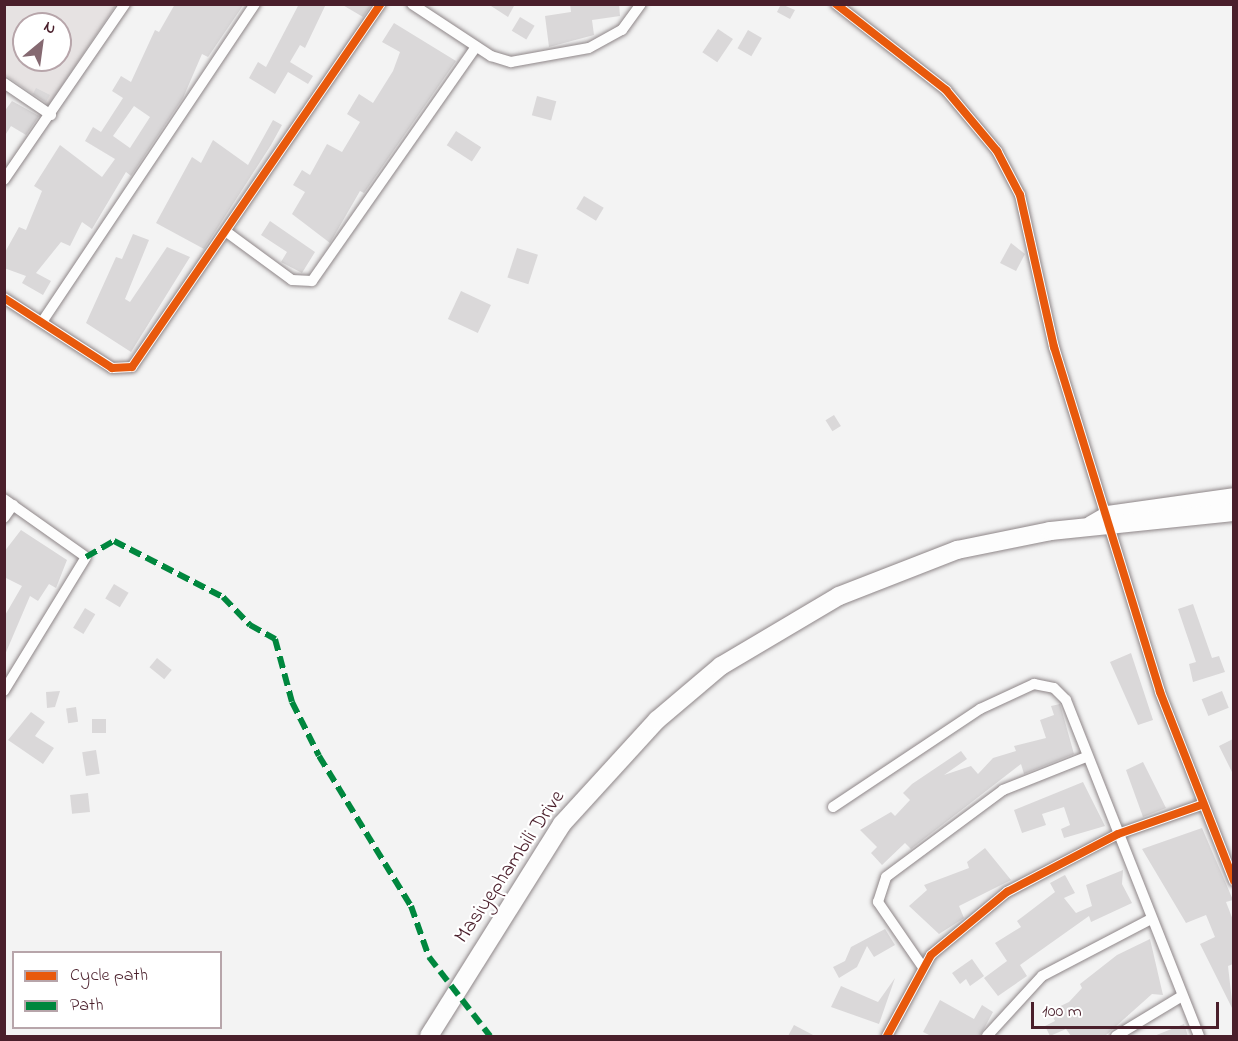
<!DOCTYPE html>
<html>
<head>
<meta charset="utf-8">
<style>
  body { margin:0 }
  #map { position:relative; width:1238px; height:1041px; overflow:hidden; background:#f3f3f3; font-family:"Indie Flower",sans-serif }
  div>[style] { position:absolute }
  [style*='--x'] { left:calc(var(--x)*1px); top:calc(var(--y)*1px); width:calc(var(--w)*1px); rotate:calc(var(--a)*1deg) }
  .built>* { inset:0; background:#e6e2e2 }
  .building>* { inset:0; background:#dad8d9; transform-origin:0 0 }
  .roads { filter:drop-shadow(0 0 2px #8e8688) drop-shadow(0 0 2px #8e8688) }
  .street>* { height:10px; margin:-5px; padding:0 5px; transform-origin:5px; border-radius:5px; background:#fdfdfd }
  .primary>* { height:18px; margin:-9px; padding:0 9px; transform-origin:9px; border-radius:9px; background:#fdfdfd }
  .quiet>* { height:6px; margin-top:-3px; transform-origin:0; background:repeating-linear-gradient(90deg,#00873e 0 12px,transparent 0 18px) }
  .cycleway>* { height:8px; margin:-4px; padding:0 4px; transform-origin:4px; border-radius:4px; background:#e8590c }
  span { translate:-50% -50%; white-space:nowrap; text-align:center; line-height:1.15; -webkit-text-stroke:4.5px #fff; paint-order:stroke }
  .street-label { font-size:21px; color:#4a1f2b }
  .frame { position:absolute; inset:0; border:6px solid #4a1f2b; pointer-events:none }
  .legend { position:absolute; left:12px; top:951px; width:210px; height:78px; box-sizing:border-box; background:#fff; border:2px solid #b7a5aa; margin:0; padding:8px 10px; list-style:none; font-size:18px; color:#4a1f2b }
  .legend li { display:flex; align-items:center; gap:12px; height:30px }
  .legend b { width:30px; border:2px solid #b7a5aa }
  .north { position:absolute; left:12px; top:12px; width:60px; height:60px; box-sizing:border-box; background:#fff; border:2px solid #b7a5aa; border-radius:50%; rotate:29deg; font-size:16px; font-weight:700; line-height:24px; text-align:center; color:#4a1f2b }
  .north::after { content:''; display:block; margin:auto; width:21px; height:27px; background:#856971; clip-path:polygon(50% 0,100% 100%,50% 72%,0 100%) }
  .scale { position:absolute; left:1031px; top:1002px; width:188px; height:27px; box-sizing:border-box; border:3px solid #4a1f2b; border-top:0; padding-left:8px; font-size:18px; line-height:21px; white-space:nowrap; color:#4a1f2b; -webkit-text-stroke:4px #fff; paint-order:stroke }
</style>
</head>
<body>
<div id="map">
  <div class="built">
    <i style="clip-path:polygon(evenodd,5px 5px,116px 5px,49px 105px,5px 75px,5px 5px,24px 24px,60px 24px,60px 60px,24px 60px,24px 24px)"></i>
  </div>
  <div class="building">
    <i style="clip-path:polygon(evenodd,175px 4px,244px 4px,208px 57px,202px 54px,183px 98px,131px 176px,126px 172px,92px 229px,82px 222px,70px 246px,61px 242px,36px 273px,51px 281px,43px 295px,22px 283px,26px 276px,4px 268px,4px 254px,19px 227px,26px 230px,42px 191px,34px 186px,60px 145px,102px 177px,115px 159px,85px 141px,93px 127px,101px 132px,123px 98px,112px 91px,121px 76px,131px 82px,155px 30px,159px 32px,175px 4px,134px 106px,150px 117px,130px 148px,113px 136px,134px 106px)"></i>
    <i style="clip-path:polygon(299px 4px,326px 4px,305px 48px,300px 45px,290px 62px,313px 76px,308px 84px,288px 72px,275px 94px,249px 78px,258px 62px,266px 67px)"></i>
    <i style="clip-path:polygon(341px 4px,372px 4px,363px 17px)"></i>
    <i style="clip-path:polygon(488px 4px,515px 4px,508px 17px)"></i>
    <i style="clip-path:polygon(570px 4px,619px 4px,620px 16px,592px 20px,594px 35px,549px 47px,545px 16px,571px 12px)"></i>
    <i style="clip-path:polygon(781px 4px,795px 10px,790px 19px,777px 12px)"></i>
    <i style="left:520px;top:17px;width:17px;height:16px;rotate:31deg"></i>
    <i style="clip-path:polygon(394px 23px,456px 61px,364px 193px,360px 191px,330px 243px,292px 214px,305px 192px,293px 185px,302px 170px,310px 175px,327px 144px,342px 152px,360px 122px,347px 114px,359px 94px,373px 103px,393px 71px,400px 52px,382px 42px)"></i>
    <i style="left:718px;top:29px;width:18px;height:28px;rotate:34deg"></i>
    <i style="left:748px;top:30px;width:16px;height:21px;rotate:30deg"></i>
    <i style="clip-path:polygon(36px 88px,50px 95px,46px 102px,33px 94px)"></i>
    <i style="left:537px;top:96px;width:20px;height:20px;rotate:15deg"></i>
    <i style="clip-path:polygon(12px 101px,39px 116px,26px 135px,11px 126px,4px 137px,4px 112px)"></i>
    <i style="clip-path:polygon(273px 120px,282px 125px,271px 145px,204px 249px,156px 223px,192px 157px,201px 163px,213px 140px,248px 165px)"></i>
    <i style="left:456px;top:131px;width:30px;height:17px;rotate:33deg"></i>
    <i style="left:584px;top:196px;width:23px;height:15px;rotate:31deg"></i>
    <i style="clip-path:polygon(270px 221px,315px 252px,302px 273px,281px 262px,287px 252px,261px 235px)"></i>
    <i style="clip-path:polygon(133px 234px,149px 240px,125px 299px,130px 302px,167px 247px,190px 257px,131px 352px,86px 323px,116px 257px,122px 259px)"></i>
    <i style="clip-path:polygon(1011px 243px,1025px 254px,1016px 271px,1000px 263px)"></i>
    <i style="left:517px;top:248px;width:22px;height:31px;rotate:18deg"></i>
    <i style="left:461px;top:291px;width:33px;height:31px;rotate:25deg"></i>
    <i style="left:834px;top:415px;width:13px;height:10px;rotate:58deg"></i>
    <i style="clip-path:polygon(21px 530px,67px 560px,56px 588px,49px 584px,38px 601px,30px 596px,4px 657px,4px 617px,22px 586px,4px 577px,4px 552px)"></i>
    <i style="left:114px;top:584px;width:17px;height:17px;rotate:31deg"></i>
    <i style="clip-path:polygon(1193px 604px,1212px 658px,1219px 656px,1225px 672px,1193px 682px,1189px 664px,1196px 662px,1178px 609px)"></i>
    <i style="left:85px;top:608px;width:12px;height:23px;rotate:31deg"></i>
    <i style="clip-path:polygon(1131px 653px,1153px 720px,1138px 725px,1110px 662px)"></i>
    <i style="left:157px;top:658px;width:19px;height:12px;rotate:39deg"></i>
    <i style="clip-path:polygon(60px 691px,55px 707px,47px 708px,46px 692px)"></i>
    <i style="left:1222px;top:691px;width:18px;height:22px;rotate:68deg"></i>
    <i style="clip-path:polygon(1060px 704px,1074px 754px,1024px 774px,1021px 764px,911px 849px,905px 843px,882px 865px,871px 853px,877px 847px,860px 830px,891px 812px,895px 816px,910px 800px,903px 793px,912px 784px,961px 751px,967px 759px,944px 775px,971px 766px,978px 774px,993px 758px,1016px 751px,1014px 746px,1046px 738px,1040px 720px,1054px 715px,1051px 706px)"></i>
    <i style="left:76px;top:707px;width:15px;height:10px;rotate:82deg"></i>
    <i style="clip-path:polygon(31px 712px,45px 722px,35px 736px,54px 748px,43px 764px,8px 740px)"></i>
    <i style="left:92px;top:719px;width:14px;height:14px"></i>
    <i style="clip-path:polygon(1233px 739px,1233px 774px,1219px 746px)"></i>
    <i style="left:96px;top:750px;width:24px;height:14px;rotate:81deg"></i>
    <i style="clip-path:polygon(1143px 762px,1166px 808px,1143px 817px,1126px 770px)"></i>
    <i style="clip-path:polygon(1083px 782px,1105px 826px,1064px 838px,1061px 829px,1070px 825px,1064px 807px,1042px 814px,1046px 825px,1022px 833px,1014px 810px)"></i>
    <i style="left:88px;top:793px;width:19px;height:18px;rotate:84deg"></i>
    <i style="clip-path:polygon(1202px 828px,1233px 900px,1226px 902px,1233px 920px,1233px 964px,1228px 966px,1233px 1010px,1200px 944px,1215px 937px,1206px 915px,1186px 923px,1142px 849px)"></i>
    <i style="clip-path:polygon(985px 848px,1011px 880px,959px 906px,964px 918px,939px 934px,909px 906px,927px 890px,924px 885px,969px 868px,967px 862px)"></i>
    <i style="clip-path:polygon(1123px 870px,1122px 884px,1132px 903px,1091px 922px,1089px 916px,1020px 965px,1027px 976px,998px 996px,984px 978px,1007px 961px,995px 943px,1021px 927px,1017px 921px,1055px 892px,1050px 883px,1065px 875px,1075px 893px,1064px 898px,1076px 913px,1092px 906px,1086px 885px)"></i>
    <i style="clip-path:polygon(885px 929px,895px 945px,874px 957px,867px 946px,857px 967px,839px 978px,833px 967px,845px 961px,851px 947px)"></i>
    <i style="clip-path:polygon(1150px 939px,1163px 995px,1152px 994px,1105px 1036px,1071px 1036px,1066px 1029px,1050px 1036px,1045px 1026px,1055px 1021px,1050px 1011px,1069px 1002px,1082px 988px,1080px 984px,1117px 955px)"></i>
    <i style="clip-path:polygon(972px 959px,984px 976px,970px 986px,966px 979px,960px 984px,952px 973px)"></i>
    <i style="clip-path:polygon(895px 978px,879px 1024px,831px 1007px,841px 986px,878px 1002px)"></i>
    <i style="clip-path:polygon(940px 1000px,974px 1019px,982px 1005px,993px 1012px,980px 1036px,931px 1036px,923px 1032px)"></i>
    <i style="clip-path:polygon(1184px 1024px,1188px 1036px,1154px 1036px)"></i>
    <i style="clip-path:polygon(794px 1025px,815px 1036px,788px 1036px)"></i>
  </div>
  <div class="roads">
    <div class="street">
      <i style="--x:412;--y:4;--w:95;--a:33.4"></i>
      <i style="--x:491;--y:56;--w:21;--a:17"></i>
      <i style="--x:511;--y:62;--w:79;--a:-10.2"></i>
      <i style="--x:589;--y:48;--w:38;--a:-29"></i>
      <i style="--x:622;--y:30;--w:32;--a:-54"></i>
      <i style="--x:836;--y:4;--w:140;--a:38"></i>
      <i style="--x:946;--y:90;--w:80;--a:50.1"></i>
      <i style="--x:997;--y:151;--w:50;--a:62.4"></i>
      <i style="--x:1020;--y:195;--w:156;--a:77.4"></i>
      <i style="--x:1054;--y:347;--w:361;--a:72.9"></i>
      <i style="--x:1160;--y:692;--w:203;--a:68.6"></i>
      <i style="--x:4;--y:83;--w:57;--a:34.2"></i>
      <i style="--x:4;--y:180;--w:214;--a:-55.5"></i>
      <i style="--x:228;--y:233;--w:79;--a:36.3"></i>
      <i style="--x:292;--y:280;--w:20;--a:3"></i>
      <i style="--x:312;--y:281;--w:286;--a:-55"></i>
      <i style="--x:4;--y:298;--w:129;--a:32.9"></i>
      <i style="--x:112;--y:368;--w:20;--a:-3"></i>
      <i style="--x:132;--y:367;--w:440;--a:-55.6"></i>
      <i style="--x:42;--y:322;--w:383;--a:-56.2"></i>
      <i style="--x:4;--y:499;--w:100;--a:35.3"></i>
      <i style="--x:86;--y:557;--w:157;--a:121.5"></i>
      <i style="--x:4;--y:518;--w:16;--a:-55"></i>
      <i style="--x:833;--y:807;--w:177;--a:-33.7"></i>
      <i style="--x:980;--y:709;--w:60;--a:-24.8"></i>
      <i style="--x:1034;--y:684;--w:20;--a:11"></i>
      <i style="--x:1054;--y:688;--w:17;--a:45"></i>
      <i style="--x:1066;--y:700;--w:361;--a:68.4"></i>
      <i style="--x:922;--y:966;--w:78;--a:-124.5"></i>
      <i style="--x:878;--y:902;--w:26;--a:-72"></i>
      <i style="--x:886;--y:877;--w:146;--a:-36.6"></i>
      <i style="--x:1003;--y:790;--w:87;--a:-21.6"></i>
      <i style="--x:887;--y:1036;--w:92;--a:-61.5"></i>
      <i style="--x:931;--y:955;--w:99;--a:-39.7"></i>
      <i style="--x:1007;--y:892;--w:125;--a:-27.6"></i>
      <i style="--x:1118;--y:834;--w:88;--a:-19.3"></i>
      <i style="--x:987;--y:1036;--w:81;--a:-47.5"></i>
      <i style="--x:1042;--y:976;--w:123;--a:-27.6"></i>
      <i style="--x:1116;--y:1036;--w:77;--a:-31.2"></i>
    </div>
    <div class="primary">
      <i style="--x:1091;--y:525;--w:20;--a:-30"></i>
      <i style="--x:1108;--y:515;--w:127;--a:-8.1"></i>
      <i style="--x:429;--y:1036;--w:250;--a:-57.9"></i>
      <i style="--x:562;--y:824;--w:141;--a:-47.6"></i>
      <i style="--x:657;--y:720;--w:84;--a:-40.2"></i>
      <i style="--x:721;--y:666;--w:137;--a:-30.7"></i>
      <i style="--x:839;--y:596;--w:127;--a:-21.3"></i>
      <i style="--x:957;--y:550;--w:95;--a:-11.5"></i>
      <i style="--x:1050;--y:531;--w:185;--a:-5.9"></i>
    </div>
  </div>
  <div class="quiet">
    <i style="--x:86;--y:557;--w:32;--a:-30"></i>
    <i style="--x:114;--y:541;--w:123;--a:27.2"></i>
    <i style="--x:223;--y:597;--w:39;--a:46"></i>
    <i style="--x:250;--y:625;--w:29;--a:29"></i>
    <i style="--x:275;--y:639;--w:65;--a:74.9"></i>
    <i style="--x:292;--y:702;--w:60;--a:63.4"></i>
    <i style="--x:319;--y:756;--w:176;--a:58.5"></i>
    <i style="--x:411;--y:906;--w:54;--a:70.6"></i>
    <i style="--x:429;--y:957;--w:100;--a:52.3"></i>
  </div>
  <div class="cycleway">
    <i style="--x:836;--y:4;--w:140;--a:38"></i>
    <i style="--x:946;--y:90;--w:80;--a:50.1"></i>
    <i style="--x:997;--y:151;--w:50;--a:62.4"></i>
    <i style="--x:1020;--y:195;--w:156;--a:77.4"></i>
    <i style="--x:1054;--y:347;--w:361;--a:72.9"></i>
    <i style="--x:1160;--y:692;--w:203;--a:68.6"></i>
    <i style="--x:4;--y:298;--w:129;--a:32.9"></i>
    <i style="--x:112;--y:368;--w:20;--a:-3"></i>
    <i style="--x:132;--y:367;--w:440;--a:-55.6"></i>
    <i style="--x:887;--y:1036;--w:92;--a:-61.5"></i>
    <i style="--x:931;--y:955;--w:99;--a:-39.7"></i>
    <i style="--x:1007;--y:892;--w:125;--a:-27.6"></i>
    <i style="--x:1118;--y:834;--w:88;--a:-19.3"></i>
  </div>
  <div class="street-label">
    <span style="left:510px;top:867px;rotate:-56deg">Masiyephambili Drive</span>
  </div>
  <div class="frame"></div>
  <ul class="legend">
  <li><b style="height:8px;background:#e8590c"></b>Cycle path</li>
  <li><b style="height:8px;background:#00873e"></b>Path</li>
  </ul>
  <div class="north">N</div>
  <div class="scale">100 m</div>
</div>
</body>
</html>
